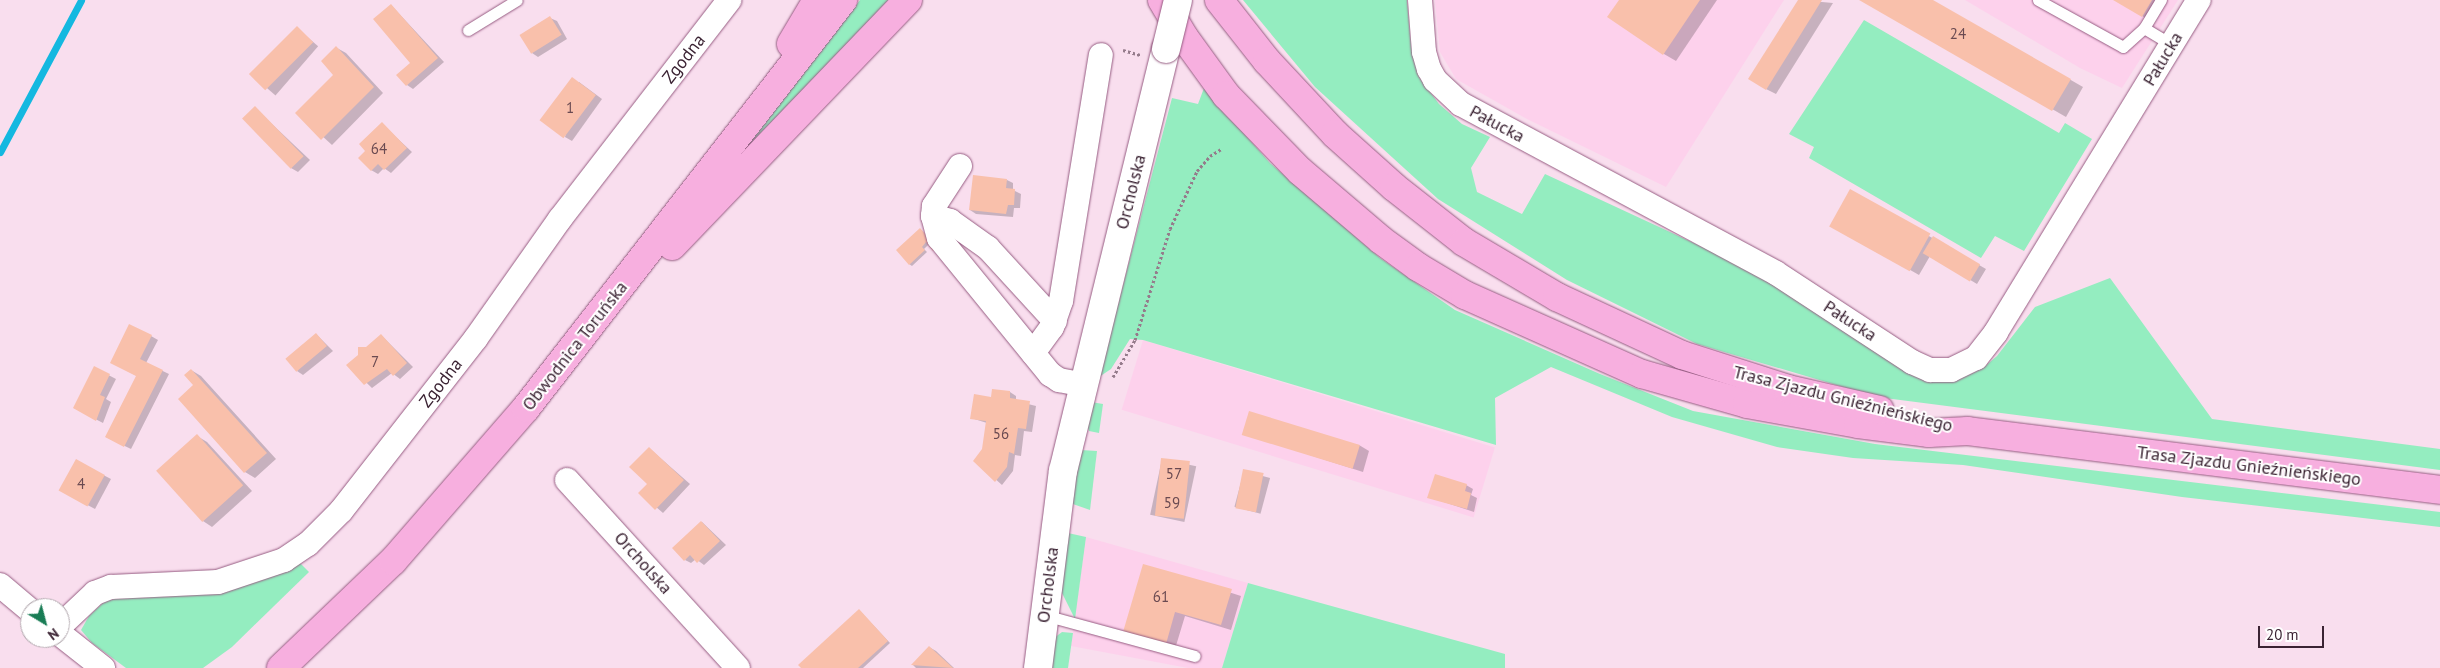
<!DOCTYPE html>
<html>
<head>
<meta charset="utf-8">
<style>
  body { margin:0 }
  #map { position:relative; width:2440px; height:668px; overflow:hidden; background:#f9deee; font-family:"PT Sans",sans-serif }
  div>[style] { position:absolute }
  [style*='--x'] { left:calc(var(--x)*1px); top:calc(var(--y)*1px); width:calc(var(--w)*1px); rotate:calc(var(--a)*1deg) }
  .built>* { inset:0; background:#fdd1ec; transform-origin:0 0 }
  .green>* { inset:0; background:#94edc0 }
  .shadow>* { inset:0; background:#0003; transform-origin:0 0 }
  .stream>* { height:7px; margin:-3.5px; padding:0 3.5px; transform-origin:3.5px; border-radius:3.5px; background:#14b8e0 }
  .building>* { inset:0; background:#f9c0ab; transform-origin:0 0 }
  .path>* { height:3px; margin-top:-1.5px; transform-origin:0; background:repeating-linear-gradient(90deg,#957b8b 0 2.5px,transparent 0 5px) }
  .roads { filter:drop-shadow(0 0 1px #965c82) drop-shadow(0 0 1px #965c82) }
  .service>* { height:11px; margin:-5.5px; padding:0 5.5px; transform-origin:5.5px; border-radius:5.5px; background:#fff }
  .minor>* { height:24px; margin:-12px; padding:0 12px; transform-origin:12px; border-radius:12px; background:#fff }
  .tertiary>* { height:28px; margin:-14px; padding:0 14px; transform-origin:14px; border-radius:14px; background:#fff }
  .primary>* { height:28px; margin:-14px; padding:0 14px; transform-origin:14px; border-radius:14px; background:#f7afdf }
  .bridges { filter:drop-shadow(0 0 1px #965c82) drop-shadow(0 0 1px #965c82) }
  .tertiary-bridge>* { height:28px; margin:-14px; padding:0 14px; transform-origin:14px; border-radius:14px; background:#fff }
  span { translate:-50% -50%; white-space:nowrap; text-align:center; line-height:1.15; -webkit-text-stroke:4px #fff; paint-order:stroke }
  .number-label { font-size:15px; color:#6a4a51 }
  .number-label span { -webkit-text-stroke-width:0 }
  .street-label { font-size:18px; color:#3b2333 }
  .north { position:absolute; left:20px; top:598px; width:50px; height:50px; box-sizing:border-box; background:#fff; border:1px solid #b1a7ad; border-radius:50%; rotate:143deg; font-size:14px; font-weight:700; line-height:20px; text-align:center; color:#3b2333 }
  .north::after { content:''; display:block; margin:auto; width:18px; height:22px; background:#197c55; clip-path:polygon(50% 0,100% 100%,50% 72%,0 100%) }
  .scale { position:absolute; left:2258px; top:626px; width:66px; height:22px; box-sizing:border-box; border:2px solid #3b2333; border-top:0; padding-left:6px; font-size:15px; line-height:18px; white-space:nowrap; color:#3b2333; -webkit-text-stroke:4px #fff; paint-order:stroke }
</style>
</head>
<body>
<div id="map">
  <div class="built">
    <i style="clip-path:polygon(1435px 0,1784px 0,1666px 187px,1527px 119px,1456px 79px,1440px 52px)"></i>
    <i style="clip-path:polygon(1965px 0,2178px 0,2122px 88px,2080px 68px)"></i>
    <i style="left:1143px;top:340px;width:368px;height:73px;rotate:17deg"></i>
    <i style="clip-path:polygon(1086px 537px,1248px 583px,1222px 668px,1188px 668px,1071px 646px)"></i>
  </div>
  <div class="green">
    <i style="clip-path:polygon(860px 0,891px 0,742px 153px,743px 151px)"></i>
    <i style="clip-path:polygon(1243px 0,1407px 0,1411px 45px,1419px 77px,1439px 104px,1462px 124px,1490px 137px,1471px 168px,1477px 192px,1522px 214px,1545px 174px,1767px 277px,1911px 374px,1968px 375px,1983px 368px,1997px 356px,2035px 307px,2110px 278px,2212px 419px,2440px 449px,2440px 470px,1877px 397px,1697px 344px,1567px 280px,1438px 199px,1315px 87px)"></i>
    <i style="clip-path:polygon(1864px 20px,2059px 133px,2065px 123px,2092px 139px,2024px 251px,1995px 236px,1981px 258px,1809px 158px,1814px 147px,1789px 134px)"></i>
    <i style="clip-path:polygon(1204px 88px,1270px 163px,1380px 258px,1455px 310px,1600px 374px,1693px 411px,1875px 444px,2440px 512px,2440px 527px,2182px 497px,1963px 465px,1853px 458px,1777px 447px,1672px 417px,1551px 367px,1495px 398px,1496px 445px,1143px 340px,1130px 339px,1111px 369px,1099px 377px,1172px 98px,1198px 104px)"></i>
    <i style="clip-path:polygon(1091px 402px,1103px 404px,1099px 433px,1089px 431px,1087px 426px)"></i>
    <i style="clip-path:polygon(1081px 450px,1097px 451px,1090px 510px,1070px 503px)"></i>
    <i style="clip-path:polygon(1068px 533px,1086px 537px,1075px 619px,1061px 591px)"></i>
    <i style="clip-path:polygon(298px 561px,309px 572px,232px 647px,203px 668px,126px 668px,92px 643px,81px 630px,89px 616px,105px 601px)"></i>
    <i style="clip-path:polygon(1248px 583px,1505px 654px,1505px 668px,1222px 668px)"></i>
    <i style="clip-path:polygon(1062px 632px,1073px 633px,1068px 668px,1051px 668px,1054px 638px)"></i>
  </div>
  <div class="shadow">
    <i style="clip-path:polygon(1620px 0,1717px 0,1676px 61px,1664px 54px)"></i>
    <i style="clip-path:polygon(1800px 0,1833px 3px,1776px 94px,1766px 89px)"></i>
    <i style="clip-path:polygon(1862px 0,1931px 0,2083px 87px,2066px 117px)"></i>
    <i style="clip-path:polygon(2116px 0,2164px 0,2152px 22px)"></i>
    <i style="clip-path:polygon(391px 5px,444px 62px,413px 89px,407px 85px,412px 63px)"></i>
    <i style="clip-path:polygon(550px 18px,557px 21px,567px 39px,538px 57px,532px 53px)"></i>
    <i style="left:297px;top:28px;width:28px;height:65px;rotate:41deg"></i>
    <i style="clip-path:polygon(337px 48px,346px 53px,383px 93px,332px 145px,297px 113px,335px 75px)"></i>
    <i style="clip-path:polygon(579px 82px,602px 99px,572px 141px,565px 137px)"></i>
    <i style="clip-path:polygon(255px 108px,310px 160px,298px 172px,291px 168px)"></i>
    <i style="clip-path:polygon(382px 124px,412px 152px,391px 173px,384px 168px,378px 174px,371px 170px,367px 151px)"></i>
    <i style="clip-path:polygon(1007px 180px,1013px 183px,1013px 190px,1021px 194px,1020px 208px,1014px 208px,1013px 217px,976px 214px,970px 210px)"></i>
    <i style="clip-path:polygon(1851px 191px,1986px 269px,1977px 284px,1930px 256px,1919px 275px,1831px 225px)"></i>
    <i style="clip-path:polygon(920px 230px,939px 249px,929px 244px,924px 249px,927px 252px,912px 266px,909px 264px)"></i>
    <i style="clip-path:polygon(316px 334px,333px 351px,303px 375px,297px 371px)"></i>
    <i style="clip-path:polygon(381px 335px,413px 367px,400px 379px,392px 373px,372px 388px,348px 365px)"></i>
    <i style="clip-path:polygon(151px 336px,158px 340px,146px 363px,169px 374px,131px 449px,106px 437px,137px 376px,118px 366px)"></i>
    <i style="clip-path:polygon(95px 368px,116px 379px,106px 399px,111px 402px,103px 423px,74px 408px)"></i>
    <i style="clip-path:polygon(191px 370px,201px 376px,276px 459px,255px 478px,245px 472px,180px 399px,195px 385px)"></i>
    <i style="clip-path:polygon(1010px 392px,1016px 396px,1016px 401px,1036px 406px,1032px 432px,1024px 431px,1021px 456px,1015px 455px,1013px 471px,1002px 485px,975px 461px,983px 449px,987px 423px,971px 418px,992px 398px)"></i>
    <i style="clip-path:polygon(1244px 434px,1359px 445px,1369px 451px,1363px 472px)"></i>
    <i style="clip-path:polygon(197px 436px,207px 442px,252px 491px,212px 527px,203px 521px)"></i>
    <i style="clip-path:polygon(649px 448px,690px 484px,663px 513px,640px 493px,648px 484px)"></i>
    <i style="left:1162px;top:459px;width:35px;height:57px;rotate:12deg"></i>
    <i style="clip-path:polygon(76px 461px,111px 479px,95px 509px,67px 494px)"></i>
    <i style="left:1244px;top:471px;width:27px;height:37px;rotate:15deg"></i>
    <i style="clip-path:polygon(1466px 485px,1473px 489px,1471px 495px,1477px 498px,1474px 512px,1429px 497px)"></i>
    <i style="clip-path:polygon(702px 522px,726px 545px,704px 565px,696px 559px,691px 563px,685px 560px)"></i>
    <i style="clip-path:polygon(1144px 565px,1241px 596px,1231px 630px,1185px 616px,1175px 649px,1134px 637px)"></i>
    <i style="clip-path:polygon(859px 610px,890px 643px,863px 668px,803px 668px)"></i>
    <i style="clip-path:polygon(929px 647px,936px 651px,954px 668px,916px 668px,913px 665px)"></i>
  </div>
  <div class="stream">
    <i style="--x:0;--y:152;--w:172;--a:-61.9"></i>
  </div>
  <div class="building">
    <i style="clip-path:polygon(1619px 0,1700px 0,1663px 55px,1607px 17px)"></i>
    <i style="clip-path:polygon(1798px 0,1822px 0,1766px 90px,1748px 79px)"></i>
    <i style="clip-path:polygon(1859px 0,1933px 0,2071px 79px,2052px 111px)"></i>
    <i style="clip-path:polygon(2113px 0,2152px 0,2142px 17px)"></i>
    <i style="clip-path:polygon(391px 4px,438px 58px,406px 86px,396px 75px,410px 63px,373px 19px)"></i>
    <i style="left:550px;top:16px;width:22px;height:36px;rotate:58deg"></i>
    <i style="left:297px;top:26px;width:23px;height:68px;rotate:45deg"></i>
    <i style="clip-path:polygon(336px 46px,374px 87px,321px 140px,295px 113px,333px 75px,321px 61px)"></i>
    <i style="left:572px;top:77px;width:30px;height:54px;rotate:37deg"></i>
    <i style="left:255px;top:106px;width:70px;height:18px;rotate:46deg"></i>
    <i style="clip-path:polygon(382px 122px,407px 148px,384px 170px,378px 164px,371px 171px,358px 158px,365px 151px,359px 144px)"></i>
    <i style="clip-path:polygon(973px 175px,1007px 179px,1006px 188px,1015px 189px,1014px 205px,1008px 205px,1006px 214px,969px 210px)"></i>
    <i style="left:1850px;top:189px;width:92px;height:43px;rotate:29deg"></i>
    <i style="clip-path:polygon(920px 228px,937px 247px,933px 251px,926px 242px,922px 247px,925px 250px,909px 265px,896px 250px)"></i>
    <i style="left:1933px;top:236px;width:55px;height:20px;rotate:31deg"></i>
    <i style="clip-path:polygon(129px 324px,152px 335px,140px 359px,163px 370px,124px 447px,105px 437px,136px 376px,110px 363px)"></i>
    <i style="left:316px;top:333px;width:17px;height:40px;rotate:50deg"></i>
    <i style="clip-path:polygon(381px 334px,407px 363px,393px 376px,387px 369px,364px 385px,346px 365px,358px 355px,358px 347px,366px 347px)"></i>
    <i style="clip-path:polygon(94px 366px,110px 374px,100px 395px,105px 397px,96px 421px,73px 408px)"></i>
    <i style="clip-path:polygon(191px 369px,267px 453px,244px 473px,178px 399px,193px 385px,184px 375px)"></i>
    <i style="clip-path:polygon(992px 389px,1010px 391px,1010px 398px,1030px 401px,1026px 429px,1018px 428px,1014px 454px,1009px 452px,1007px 467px,995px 482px,973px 461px,982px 449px,986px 421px,970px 419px,974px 394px,991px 397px)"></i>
    <i style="left:1249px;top:411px;width:116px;height:25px;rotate:17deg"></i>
    <i style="left:197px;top:434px;width:69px;height:55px;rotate:48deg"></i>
    <i style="clip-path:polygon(649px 447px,684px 480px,655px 510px,638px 493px,647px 484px,629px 467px)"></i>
    <i style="left:1161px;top:458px;width:29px;height:58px;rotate:6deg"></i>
    <i style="left:76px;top:459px;width:33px;height:36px;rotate:29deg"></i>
    <i style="left:1243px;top:469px;width:21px;height:40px;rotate:11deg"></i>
    <i style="clip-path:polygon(1435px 474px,1467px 484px,1465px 491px,1471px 493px,1467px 509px,1427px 498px)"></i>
    <i style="clip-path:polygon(701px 521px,720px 541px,697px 563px,690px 555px,684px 561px,672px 548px)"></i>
    <i style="clip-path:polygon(1143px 564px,1232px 589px,1221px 625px,1175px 612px,1166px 644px,1123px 632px)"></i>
    <i style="clip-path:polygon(859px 609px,888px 641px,858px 668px,801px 668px,798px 665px)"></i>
    <i style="clip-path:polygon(929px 646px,953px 668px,911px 665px)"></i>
  </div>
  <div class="path">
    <i style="--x:1123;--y:50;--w:19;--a:16"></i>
    <i style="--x:1113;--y:377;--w:43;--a:-59.3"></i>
    <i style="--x:1135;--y:340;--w:116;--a:-72.5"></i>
    <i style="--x:1170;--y:229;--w:64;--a:-65"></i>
    <i style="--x:1197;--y:171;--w:20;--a:-49"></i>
    <i style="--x:1210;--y:156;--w:13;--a:-32"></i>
  </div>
  <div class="roads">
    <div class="service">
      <i style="--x:2038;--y:0;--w:97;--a:28.9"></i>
      <i style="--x:2123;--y:47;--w:28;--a:-42"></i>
      <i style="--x:2144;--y:28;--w:33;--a:-59"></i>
      <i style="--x:2144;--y:28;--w:33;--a:31"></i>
      <i style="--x:468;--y:30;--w:57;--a:-31.5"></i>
      <i style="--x:1044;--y:615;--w:156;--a:15.2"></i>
    </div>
    <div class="minor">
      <i style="--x:1420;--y:0;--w:52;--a:85.6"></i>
      <i style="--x:1424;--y:52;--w:18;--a:74"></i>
      <i style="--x:1429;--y:69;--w:13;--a:61"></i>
      <i style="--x:1435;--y:80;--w:35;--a:43"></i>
      <i style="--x:1461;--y:104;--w:357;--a:28.2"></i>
      <i style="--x:1776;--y:273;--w:163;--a:33.2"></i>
      <i style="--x:1912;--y:362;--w:20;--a:24"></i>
      <i style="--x:1930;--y:370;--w:21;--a:0"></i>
      <i style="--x:1951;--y:370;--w:28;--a:-26"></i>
      <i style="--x:1976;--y:358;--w:33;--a:-52"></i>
      <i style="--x:1996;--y:332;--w:389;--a:-58.6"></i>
      <i style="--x:960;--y:166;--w:48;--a:123"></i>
      <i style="--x:934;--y:206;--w:10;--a:96"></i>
      <i style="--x:933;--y:216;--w:23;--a:75"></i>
      <i style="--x:939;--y:238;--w:176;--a:50.8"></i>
      <i style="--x:1050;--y:374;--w:11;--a:34"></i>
      <i style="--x:1059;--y:380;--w:25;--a:11"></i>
      <i style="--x:933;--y:216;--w:18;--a:16"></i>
      <i style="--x:950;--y:221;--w:47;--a:35.4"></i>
      <i style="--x:988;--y:248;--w:99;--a:47.5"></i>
      <i style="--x:1033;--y:353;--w:32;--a:-54"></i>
      <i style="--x:1052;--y:327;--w:28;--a:-71"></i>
      <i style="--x:1061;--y:301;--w:249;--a:-80.8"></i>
      <i style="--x:567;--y:480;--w:254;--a:47.7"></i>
      <i style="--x:0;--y:585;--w:39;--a:40"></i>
      <i style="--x:60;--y:626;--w:48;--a:-43.3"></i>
      <i style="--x:95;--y:593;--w:17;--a:-21"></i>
      <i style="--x:111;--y:587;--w:107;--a:-2.7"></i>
      <i style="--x:218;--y:582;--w:70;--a:-18.4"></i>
      <i style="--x:284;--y:560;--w:29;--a:-34"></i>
      <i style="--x:308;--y:544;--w:47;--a:-45"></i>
      <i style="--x:341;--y:511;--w:219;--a:-52"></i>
      <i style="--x:476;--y:338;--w:146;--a:-54.8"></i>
      <i style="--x:560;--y:219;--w:277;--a:-52.3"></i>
      <i style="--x:60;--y:634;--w:55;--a:38.3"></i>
    </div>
    <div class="tertiary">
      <i style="--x:1038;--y:668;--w:199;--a:-82.8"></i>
      <i style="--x:1063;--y:471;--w:434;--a:-76.3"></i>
    </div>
    <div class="primary">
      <i style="--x:1162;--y:0;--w:43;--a:59.3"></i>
      <i style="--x:1184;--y:37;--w:72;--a:54.1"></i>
      <i style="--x:1226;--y:95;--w:106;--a:45.8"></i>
      <i style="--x:1300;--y:171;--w:106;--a:40.4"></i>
      <i style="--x:1381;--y:240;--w:46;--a:36.1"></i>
      <i style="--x:1418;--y:267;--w:55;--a:30.8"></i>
      <i style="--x:1465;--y:295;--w:194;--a:24.1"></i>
      <i style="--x:1642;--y:374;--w:109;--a:15.9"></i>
      <i style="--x:1747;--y:404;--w:113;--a:10.2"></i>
      <i style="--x:1858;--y:424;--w:72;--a:7.2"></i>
      <i style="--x:1929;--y:433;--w:39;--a:-3"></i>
      <i style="--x:1968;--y:431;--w:476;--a:7.1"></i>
      <i style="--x:1219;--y:0;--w:78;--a:51.8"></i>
      <i style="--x:1267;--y:61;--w:100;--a:47"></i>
      <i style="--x:1335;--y:134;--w:79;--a:41.9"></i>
      <i style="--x:1394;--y:187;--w:89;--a:38.2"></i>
      <i style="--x:1464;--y:242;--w:108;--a:30.6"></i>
      <i style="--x:1557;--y:297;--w:138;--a:24.9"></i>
      <i style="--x:1682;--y:355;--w:111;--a:17.8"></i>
      <i style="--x:1788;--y:389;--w:94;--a:12.9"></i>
      <i style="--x:791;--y:44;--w:51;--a:-59.4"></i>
      <i style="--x:672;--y:246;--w:341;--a:-46.2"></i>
      <i style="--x:281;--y:668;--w:155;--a:-43.7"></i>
      <i style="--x:393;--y:561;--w:203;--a:-49"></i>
      <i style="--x:526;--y:408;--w:517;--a:-52.15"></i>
    </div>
  </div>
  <div class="bridges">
    <div class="tertiary-bridge">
      <i style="--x:1166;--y:49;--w:50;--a:-76.2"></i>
    </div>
  </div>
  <div class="number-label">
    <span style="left:1958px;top:34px">24</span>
    <span style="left:570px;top:108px">1</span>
    <span style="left:379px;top:149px">64</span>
    <span style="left:375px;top:362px">7</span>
    <span style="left:1001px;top:434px">56</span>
    <span style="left:1174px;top:474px">57</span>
    <span style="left:81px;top:484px">4</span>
    <span style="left:1172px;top:503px">59</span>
    <span style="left:1161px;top:597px">61</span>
  </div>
  <div class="street-label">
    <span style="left:684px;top:59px;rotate:-52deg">Zgodna</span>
    <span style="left:2163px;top:59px;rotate:-59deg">Pałucka</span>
    <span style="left:1497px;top:124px;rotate:28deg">Pałucka</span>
    <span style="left:1131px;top:192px;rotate:-76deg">Orcholska</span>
    <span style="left:1850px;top:321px;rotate:33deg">Pałucka</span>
    <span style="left:575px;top:346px;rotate:-52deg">Obwodnica Toruńska</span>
    <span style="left:441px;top:383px;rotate:-52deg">Zgodna</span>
    <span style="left:1843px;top:399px;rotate:14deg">Trasa Zjazdu Gnieźnieńskiego</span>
    <span style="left:2249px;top:466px;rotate:7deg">Trasa Zjazdu Gnieźnieńskiego</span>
    <span style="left:643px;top:563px;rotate:48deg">Orcholska</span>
    <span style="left:1048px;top:585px;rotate:-83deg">Orcholska</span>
  </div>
  <div class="north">N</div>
  <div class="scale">20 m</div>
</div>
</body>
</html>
